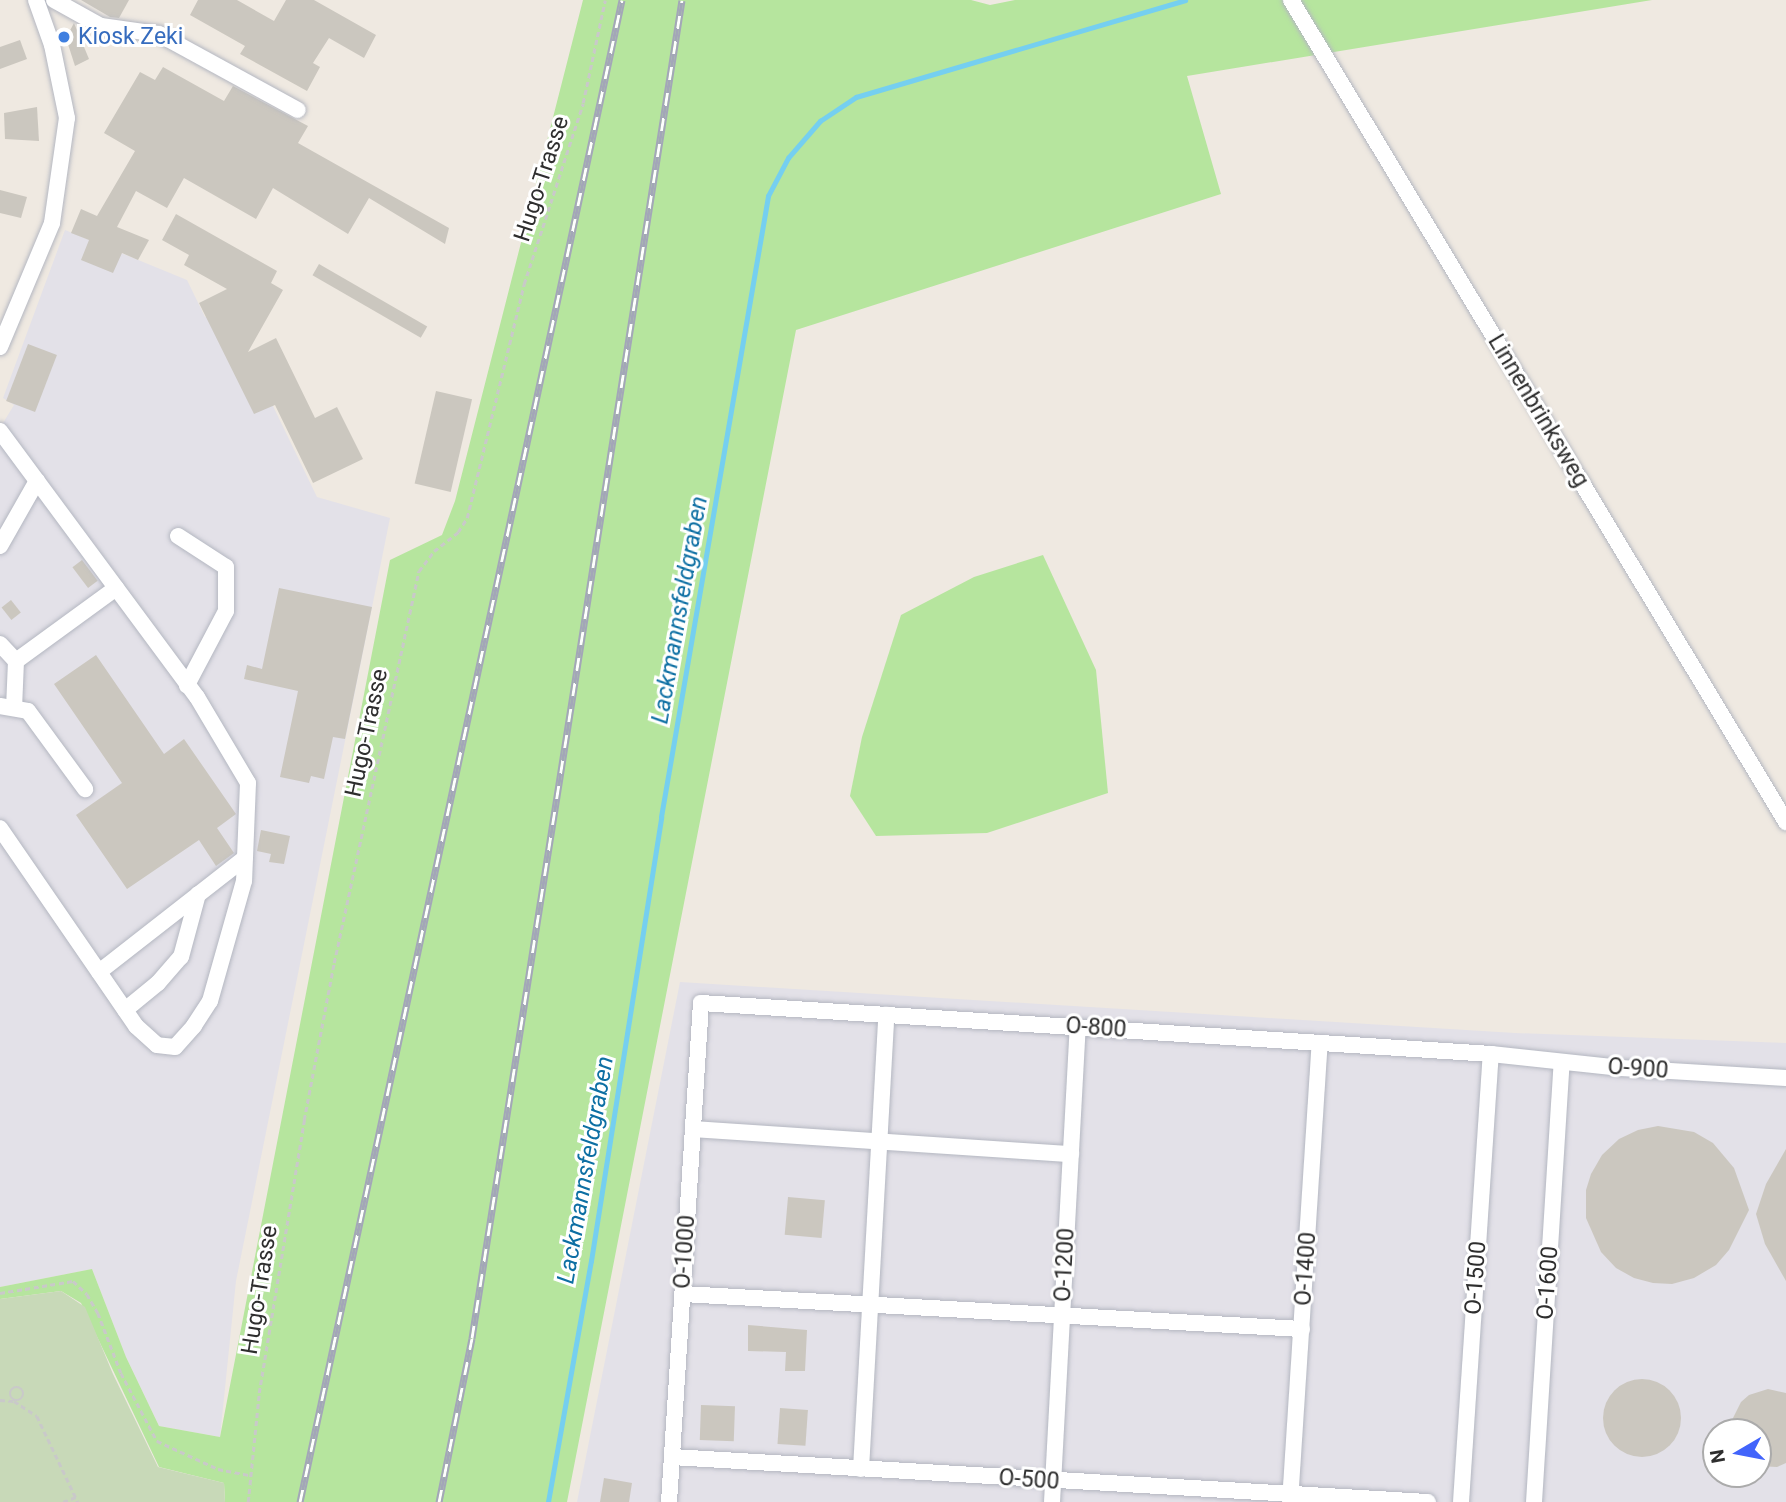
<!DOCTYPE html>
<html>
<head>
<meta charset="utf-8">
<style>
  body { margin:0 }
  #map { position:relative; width:1786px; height:1502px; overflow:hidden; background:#efe9e1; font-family:Roboto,sans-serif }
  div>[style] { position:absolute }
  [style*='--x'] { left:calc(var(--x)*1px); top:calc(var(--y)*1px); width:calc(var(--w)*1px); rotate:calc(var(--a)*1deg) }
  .industrial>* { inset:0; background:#e3e1e8 }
  .green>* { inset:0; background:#b6e59e }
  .cemetery>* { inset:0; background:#c8d9b8 }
  .stream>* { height:4.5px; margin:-2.25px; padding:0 2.25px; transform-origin:2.25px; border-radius:2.25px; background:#75cff0 }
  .building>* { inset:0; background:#cbc7bf; transform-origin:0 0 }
  .round { border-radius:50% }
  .path>* { height:2.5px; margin-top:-1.25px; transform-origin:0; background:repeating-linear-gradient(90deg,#c9c9c9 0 5px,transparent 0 8.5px) }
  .path>.ring { margin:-1.25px; padding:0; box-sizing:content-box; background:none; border:2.5px solid #c9c9c9; border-radius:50% }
  .roads { filter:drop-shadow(0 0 2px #b4b7c1) drop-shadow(0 0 2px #b4b7c1) }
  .minor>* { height:16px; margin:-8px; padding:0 8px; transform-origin:8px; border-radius:8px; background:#fff }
  .rail>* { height:7px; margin-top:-3.5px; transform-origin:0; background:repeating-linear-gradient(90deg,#fff 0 13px,#a3a6b8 0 26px); box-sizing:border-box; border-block:2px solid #a3a6b8 }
  .dots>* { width:19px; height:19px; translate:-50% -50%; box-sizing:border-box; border:4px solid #fff; border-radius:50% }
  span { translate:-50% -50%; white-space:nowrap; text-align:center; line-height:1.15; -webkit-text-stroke:6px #fff; paint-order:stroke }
  .shop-label { font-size:23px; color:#366cbe }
  .left { translate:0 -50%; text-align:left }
  .street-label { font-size:23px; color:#2e2e2e }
  .water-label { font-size:24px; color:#0d6fa3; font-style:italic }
  .north { position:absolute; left:1702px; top:1418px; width:70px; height:70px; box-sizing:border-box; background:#fff; border:2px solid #ababab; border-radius:50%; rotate:260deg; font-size:19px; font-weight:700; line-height:28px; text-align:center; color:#2e2e2e }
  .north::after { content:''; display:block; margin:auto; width:24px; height:32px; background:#4264fb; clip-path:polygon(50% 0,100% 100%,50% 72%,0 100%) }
</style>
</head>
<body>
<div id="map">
  <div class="industrial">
    <i style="clip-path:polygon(65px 230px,187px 280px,205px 317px,226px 309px,317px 497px,390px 518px,236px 1281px,220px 1437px,159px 1426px,126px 1357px,92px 1269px,0 1287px,0 428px,14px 405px,3px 398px)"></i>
    <i style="clip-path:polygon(evenodd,680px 982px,1515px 1033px,1786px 1043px,1786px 1502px,577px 1502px,680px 982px,1716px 1432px,1758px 1432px,1758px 1474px,1716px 1474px,1716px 1432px)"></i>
  </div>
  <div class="green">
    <i style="clip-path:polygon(583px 0,971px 0,990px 5px,1015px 0,1652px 0,1187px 76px,1221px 194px,796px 330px,567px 1502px,225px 1502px,224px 1483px,159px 1467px,81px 1303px,61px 1291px,0 1299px,0 1287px,92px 1269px,126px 1357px,159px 1426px,220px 1437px,390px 560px,442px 535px,455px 501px)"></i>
    <i style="clip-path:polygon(1043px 555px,1096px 670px,1108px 793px,987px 833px,876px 836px,850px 796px,862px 737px,901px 615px,974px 577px)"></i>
  </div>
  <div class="cemetery">
    <i style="clip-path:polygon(61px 1291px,85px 1307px,113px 1374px,158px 1467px,224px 1483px,225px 1502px,0 1502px,0 1299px)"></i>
  </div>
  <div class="stream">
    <i style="--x:548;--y:1502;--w:245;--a:-79.9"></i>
    <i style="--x:591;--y:1261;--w:449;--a:-81"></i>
    <i style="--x:661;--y:817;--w:630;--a:-80.22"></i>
    <i style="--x:768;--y:196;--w:43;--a:-62.2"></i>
    <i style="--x:788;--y:158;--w:49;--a:-49.1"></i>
    <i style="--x:820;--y:121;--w:43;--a:-33.7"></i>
    <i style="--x:856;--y:97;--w:343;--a:-16.4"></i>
  </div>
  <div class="building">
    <i style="clip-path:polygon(81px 0,129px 0,119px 18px,110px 17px)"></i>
    <i style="clip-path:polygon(198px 0,237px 0,274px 21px,286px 0,314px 0,376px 35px,364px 58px,329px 38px,313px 63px,320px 67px,307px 91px,240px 54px,245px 46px,190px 15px)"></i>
    <i style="clip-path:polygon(74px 23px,89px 59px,75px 66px,66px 38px)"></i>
    <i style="clip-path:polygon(20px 40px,27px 59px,0 69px,0 47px)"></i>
    <i style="clip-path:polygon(163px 67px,224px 101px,233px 86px,308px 126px,298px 143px,449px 228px,445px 244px,369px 198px,348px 234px,273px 188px,256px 219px,184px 178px,167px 208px,136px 191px,117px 227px,149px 240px,138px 260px,122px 253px,113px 273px,81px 260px,89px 240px,71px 233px,81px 209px,97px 216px,135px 151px,104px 133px,140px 72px,155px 80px)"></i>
    <i style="clip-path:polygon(37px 107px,39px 141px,5px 139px,4px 113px)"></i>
    <i style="clip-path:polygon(0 190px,27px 197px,21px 218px,0 213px)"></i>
    <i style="clip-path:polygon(176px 214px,277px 271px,271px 283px,283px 290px,248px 352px,276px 338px,315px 418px,337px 407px,363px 459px,313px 483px,275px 405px,254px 414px,199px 303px,227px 289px,184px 265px,189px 255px,162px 240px)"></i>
    <i style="left:319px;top:264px;width:125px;height:13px;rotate:30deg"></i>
    <i style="left:28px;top:344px;width:31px;height:61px;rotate:21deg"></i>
    <i style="left:436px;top:391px;width:37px;height:95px;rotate:13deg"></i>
    <i style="left:82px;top:560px;width:26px;height:12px;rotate:53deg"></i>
    <i style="clip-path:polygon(279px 588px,372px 607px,345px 739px,333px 737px,324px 779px,311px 776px,309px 783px,280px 777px,298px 691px,244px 679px,247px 665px,262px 669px)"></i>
    <i style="left:11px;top:600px;width:16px;height:12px;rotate:52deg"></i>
    <i style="clip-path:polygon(96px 655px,164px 754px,184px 739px,236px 814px,217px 828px,234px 853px,216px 866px,199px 840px,127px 889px,76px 815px,122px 783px,54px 684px)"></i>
    <i style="clip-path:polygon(261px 830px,290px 836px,284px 864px,269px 862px,271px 854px,257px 851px)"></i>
    <i style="clip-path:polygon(1658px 1126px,1694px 1132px,1713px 1143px,1734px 1168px,1749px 1210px,1729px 1250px,1716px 1265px,1694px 1278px,1672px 1284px,1653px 1283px,1634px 1278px,1616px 1268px,1601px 1252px,1586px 1218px,1586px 1190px,1591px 1174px,1602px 1155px,1619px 1139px,1638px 1130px)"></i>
    <i style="clip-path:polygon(1786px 1149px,1786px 1281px,1765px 1244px,1756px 1214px,1766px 1184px)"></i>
    <i style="left:788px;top:1197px;width:37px;height:38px;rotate:5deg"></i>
    <i style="clip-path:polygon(748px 1325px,807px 1330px,805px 1371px,785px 1371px,786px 1352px,748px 1351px)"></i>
    <i class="round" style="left:1603px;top:1379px;width:78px;height:78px"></i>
    <i style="clip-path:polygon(1768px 1389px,1786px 1393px,1786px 1463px,1777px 1467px,1758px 1466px,1758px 1432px,1732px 1432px,1732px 1420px,1741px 1402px,1749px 1395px)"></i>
    <i style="left:701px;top:1405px;width:34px;height:35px;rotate:2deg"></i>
    <i style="left:780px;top:1408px;width:28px;height:36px;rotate:4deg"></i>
    <i style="clip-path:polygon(604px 1478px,632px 1483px,629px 1502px,600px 1502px)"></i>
  </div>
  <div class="path">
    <i style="--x:0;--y:1293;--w:74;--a:-9.3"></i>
    <i style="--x:73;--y:1281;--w:19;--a:43"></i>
    <i style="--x:87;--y:1294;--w:22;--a:60"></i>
    <i style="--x:98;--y:1313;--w:64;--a:69"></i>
    <i style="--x:121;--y:1373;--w:77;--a:62.1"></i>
    <i style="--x:157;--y:1441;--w:67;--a:24.7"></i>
    <i style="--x:218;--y:1469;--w:32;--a:11"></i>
    <i class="ring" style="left:10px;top:1387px;width:11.5px;height:11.5px"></i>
    <i style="--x:0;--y:1400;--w:14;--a:4"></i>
    <i style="--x:14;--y:1401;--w:27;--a:33"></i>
    <i style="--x:37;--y:1416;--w:95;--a:64.5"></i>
    <i style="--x:63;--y:1502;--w:14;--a:-21"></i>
    <i style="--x:248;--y:1502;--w:110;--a:-84.2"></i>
    <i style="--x:259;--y:1393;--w:277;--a:-80.6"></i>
    <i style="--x:304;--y:1120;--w:160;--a:-79.2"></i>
    <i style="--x:334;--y:963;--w:401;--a:-77.8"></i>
    <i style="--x:419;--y:571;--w:25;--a:-53"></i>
    <i style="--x:434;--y:551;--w:31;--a:-38"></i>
    <i style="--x:458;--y:532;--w:17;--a:-57"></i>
    <i style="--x:467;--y:518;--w:241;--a:-76.3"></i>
    <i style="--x:524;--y:284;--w:190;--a:-71.9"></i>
    <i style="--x:583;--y:103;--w:105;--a:-77.9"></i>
  </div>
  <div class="roads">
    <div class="minor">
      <i style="--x:54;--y:0;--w:54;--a:29"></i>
      <i style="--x:101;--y:26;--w:59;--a:7.9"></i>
      <i style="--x:159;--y:34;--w:158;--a:28.7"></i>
      <i style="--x:1291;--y:0;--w:960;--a:58.94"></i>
      <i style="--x:0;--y:347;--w:134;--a:-67.2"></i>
      <i style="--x:52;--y:223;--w:106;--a:-81.9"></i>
      <i style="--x:67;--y:118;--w:75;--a:-101.6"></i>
      <i style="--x:52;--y:45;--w:48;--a:-109.6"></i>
      <i style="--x:0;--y:431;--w:331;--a:53.5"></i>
      <i style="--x:197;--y:697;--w:100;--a:59.3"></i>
      <i style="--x:248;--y:783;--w:98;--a:92.3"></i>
      <i style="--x:244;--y:881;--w:125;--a:105.8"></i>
      <i style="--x:210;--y:1001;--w:30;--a:123"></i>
      <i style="--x:194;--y:1026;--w:28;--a:132"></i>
      <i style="--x:175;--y:1047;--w:18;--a:-174"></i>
      <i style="--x:157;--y:1045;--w:28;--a:-138"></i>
      <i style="--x:136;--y:1026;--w:240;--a:-124.5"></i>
      <i style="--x:178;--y:536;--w:57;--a:32.9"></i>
      <i style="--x:226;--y:567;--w:44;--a:90"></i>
      <i style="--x:226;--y:611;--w:84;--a:117.8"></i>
      <i style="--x:0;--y:546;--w:75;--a:-60.4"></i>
      <i style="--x:0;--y:644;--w:23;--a:47"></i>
      <i style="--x:16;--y:661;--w:47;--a:92.4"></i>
      <i style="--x:16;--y:661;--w:124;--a:-36.1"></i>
      <i style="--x:0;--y:706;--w:28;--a:10"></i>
      <i style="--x:28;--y:711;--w:97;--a:53.8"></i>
      <i style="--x:99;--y:972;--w:185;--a:-38"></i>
      <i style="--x:125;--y:1010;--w:43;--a:-39.3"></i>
      <i style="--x:158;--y:983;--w:35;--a:-49"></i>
      <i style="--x:181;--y:957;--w:65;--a:-74.9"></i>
      <i style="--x:693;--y:1129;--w:379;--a:3.8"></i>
      <i style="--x:683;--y:1294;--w:620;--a:3.24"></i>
      <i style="--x:672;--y:1457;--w:757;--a:3.41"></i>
      <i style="--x:861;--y:1469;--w:455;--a:-86.8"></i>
      <i style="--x:669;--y:1502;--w:500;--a:-86.33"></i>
      <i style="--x:701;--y:1003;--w:792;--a:3.69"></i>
      <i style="--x:1491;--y:1054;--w:131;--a:6.1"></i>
      <i style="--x:1621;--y:1068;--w:165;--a:3.5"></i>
      <i style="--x:1052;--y:1502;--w:476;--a:-86.9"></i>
      <i style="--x:1290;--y:1502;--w:460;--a:-86.3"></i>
      <i style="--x:1461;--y:1502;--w:449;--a:-86.2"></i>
      <i style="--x:1534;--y:1502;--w:440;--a:-86.4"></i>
    </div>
  </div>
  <div class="rail">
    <i style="--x:300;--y:1502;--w:1536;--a:-77.9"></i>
    <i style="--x:439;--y:1502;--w:167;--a:-78.6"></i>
    <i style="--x:472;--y:1338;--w:1354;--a:-81.08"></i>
  </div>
  <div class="dots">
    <i style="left:64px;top:37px;background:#3f7fe0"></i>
  </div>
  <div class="shop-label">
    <span class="left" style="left:78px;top:37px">Kiosk Zeki</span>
  </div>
  <div class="street-label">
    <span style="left:542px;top:179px;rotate:-72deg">Hugo-Trasse</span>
    <span style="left:1538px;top:411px;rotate:59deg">Linnenbrinksweg</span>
    <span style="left:367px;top:733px;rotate:-78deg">Hugo-Trasse</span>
    <span style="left:1096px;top:1028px;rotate:4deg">O-800</span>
    <span style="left:1638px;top:1069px;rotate:4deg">O-900</span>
    <span style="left:685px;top:1252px;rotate:-86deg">O-1000</span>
    <span style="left:1065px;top:1265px;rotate:-87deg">O-1200</span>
    <span style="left:1306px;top:1269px;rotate:-86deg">O-1400</span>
    <span style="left:1476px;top:1278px;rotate:-86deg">O-1500</span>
    <span style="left:1548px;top:1283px;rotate:-86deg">O-1600</span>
    <span style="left:260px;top:1290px;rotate:-81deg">Hugo-Trasse</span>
    <span style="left:1029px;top:1480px;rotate:4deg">O-500</span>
  </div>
  <div class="water-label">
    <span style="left:680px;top:610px;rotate:-80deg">Lackmannsfeldgraben</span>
    <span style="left:586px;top:1170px;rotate:-80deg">Lackmannsfeldgraben</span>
  </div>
  <div class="north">N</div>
</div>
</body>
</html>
